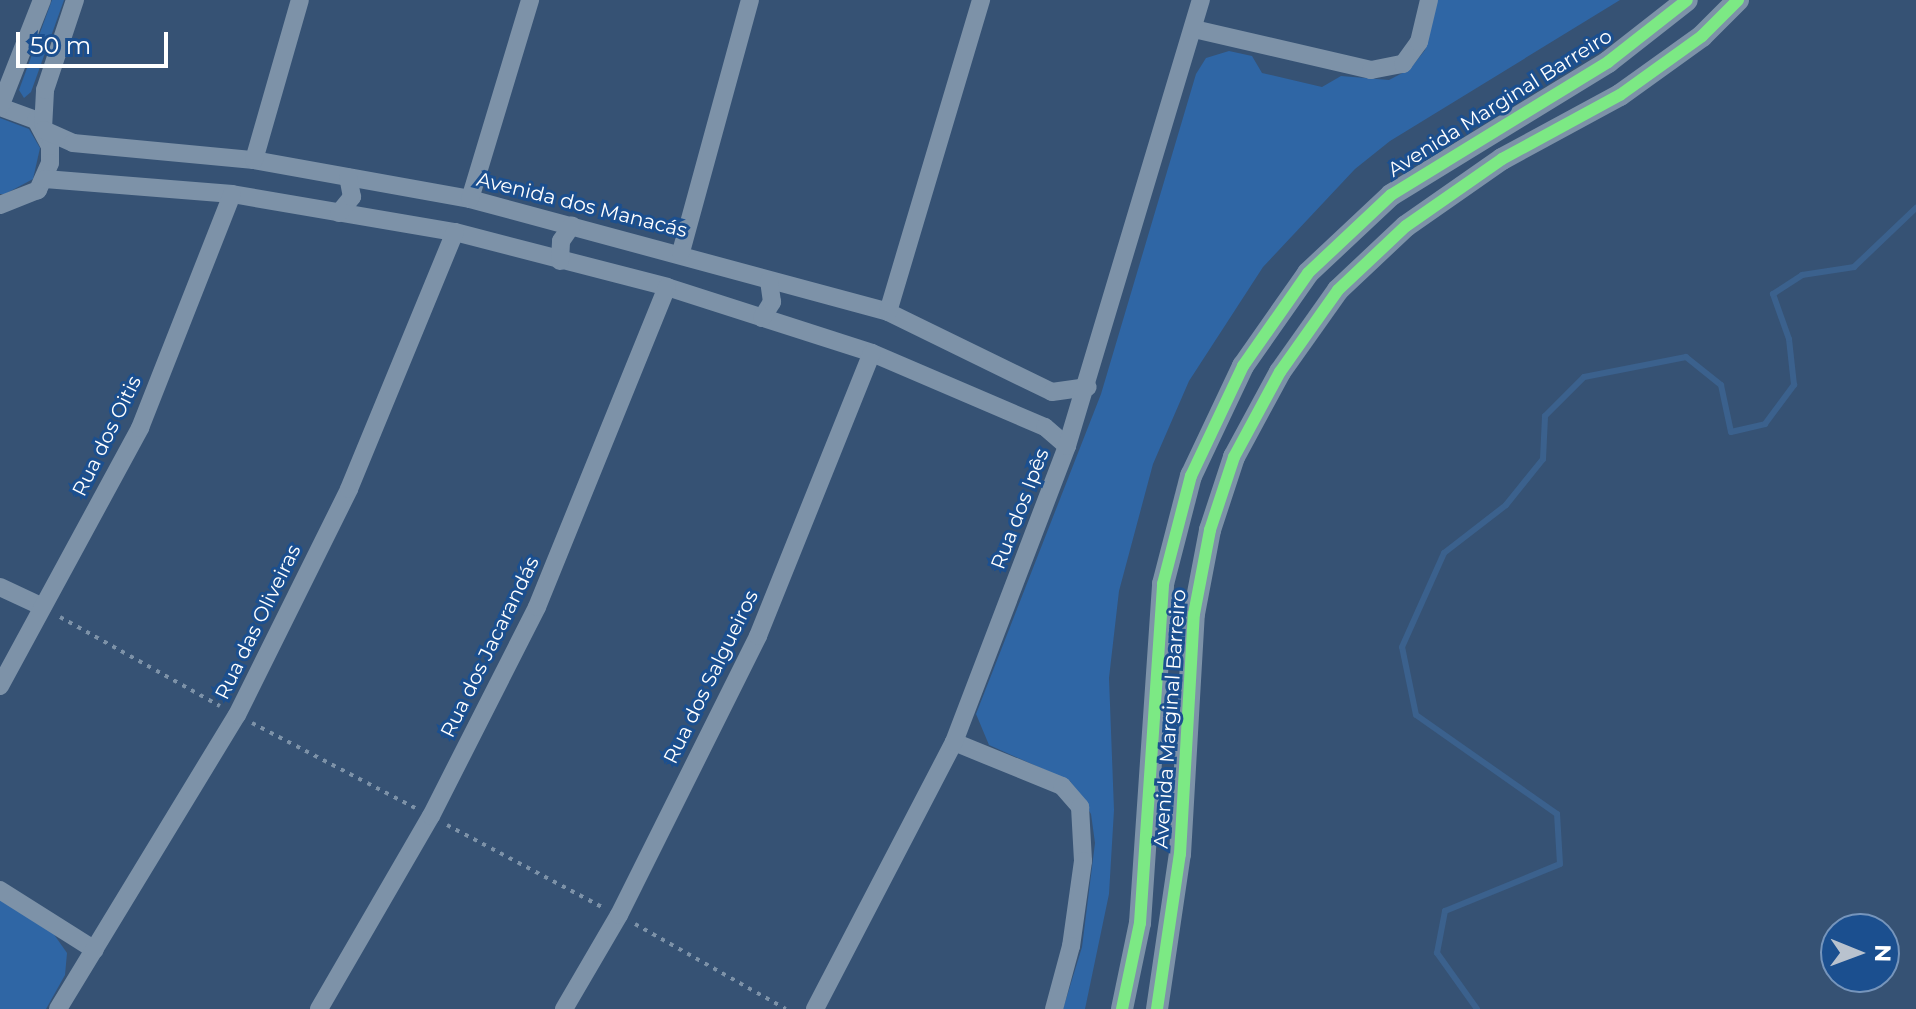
<!DOCTYPE html>
<html>
<head>
<meta charset="utf-8">
<style>
  body { margin:0 }
  #map { position:relative; width:1916px; height:1009px; overflow:hidden; background:#365274; font-family:Montserrat,sans-serif }
  div>[style] { position:absolute }
  [style*='--x'] { left:calc(var(--x)*1px); top:calc(var(--y)*1px); width:calc(var(--w)*1px); rotate:calc(var(--a)*1deg) }
  .green>* { inset:0; background:#2f66a5 }
  .stream>* { height:6px; margin:-3px; padding:0 3px; transform-origin:3px; border-radius:3px; background:#3b618d }
  .path>* { height:4px; margin-top:-2px; transform-origin:0; background:repeating-linear-gradient(90deg,#7d92a8 0 4px,transparent 0 10px) }
  .minor>* { height:18px; margin:-9px; padding:0 9px; transform-origin:9px; border-radius:9px; background:#7d92a8 }
  .tertiary>* { height:22px; margin:-11px; padding:0 11px; transform-origin:11px; border-radius:11px; background:#7d92a8 }
  .cycleway>* { height:12px; margin:-6px; padding:0 6px; transform-origin:6px; border-radius:6px; background:#7ce984 }
  span { translate:-50% -50%; white-space:nowrap; text-align:center; line-height:1.15; -webkit-text-stroke:6px #1b4f8f; paint-order:stroke }
  .street-label { font-size:20px; color:#fff }
  .north { position:absolute; left:1820px; top:913px; width:80px; height:80px; box-sizing:border-box; background:#1b4f8f; border:2px solid #7695bc; border-radius:50%; rotate:91deg; font-size:22px; font-weight:700; line-height:32px; text-align:center; color:#fff }
  .north::after { content:''; display:block; margin:auto; width:28px; height:36px; background:#b9c2ce; clip-path:polygon(50% 0,100% 100%,50% 72%,0 100%) }
  .scale { position:absolute; left:16px; top:32px; width:152px; height:36px; box-sizing:border-box; border:4px solid #fff; border-top:0; padding-left:10px; font-size:24px; line-height:28px; white-space:nowrap; color:#fff; -webkit-text-stroke:6px #1b4f8f; paint-order:stroke }
</style>
</head>
<body>
<div id="map">
  <div class="green">
    <i style="clip-path:polygon(52px 0,64px 0,31px 92px,24px 98px,19px 90px)"></i>
    <i style="clip-path:polygon(1437px 0,1620px 0,1390px 141px,1355px 169px,1263px 267px,1189px 381px,1153px 464px,1119px 591px,1109px 678px,1114px 810px,1109px 894px,1085px 1009px,1063px 1009px,1082px 947px,1095px 843px,1091px 814px,1070px 781px,989px 745px,976px 714px,1101px 394px,1196px 74px,1206px 58px,1229px 51px,1252px 56px,1262px 73px,1322px 87px,1341px 76px,1389px 80px,1410px 69px,1425px 50px)"></i>
    <i style="clip-path:polygon(0 118px,29px 129px,40px 148px,33px 179px,5px 194px,0 194px)"></i>
    <i style="clip-path:polygon(0 899px,53px 933px,67px 953px,65px 975px,46px 1009px,0 1009px)"></i>
  </div>
  <div class="stream">
    <i style="--x:1477;--y:1009;--w:69;--a:-125.5"></i>
    <i style="--x:1437;--y:953;--w:43;--a:-79.2"></i>
    <i style="--x:1445;--y:911;--w:124;--a:-22.2"></i>
    <i style="--x:1560;--y:864;--w:50;--a:-93.4"></i>
    <i style="--x:1557;--y:814;--w:172;--a:-144.9"></i>
    <i style="--x:1416;--y:715;--w:69;--a:-101.6"></i>
    <i style="--x:1402;--y:647;--w:103;--a:-65.9"></i>
    <i style="--x:1444;--y:553;--w:78;--a:-37.7"></i>
    <i style="--x:1506;--y:505;--w:59;--a:-51.2"></i>
    <i style="--x:1543;--y:459;--w:43;--a:-87.3"></i>
    <i style="--x:1545;--y:416;--w:55;--a:-45"></i>
    <i style="--x:1584;--y:377;--w:104;--a:-11.1"></i>
    <i style="--x:1686;--y:357;--w:45;--a:38.7"></i>
    <i style="--x:1721;--y:385;--w:48;--a:78"></i>
    <i style="--x:1731;--y:432;--w:35;--a:-13"></i>
    <i style="--x:1765;--y:424;--w:49;--a:-53.4"></i>
    <i style="--x:1794;--y:385;--w:46;--a:-96.2"></i>
    <i style="--x:1789;--y:339;--w:48;--a:-109.6"></i>
    <i style="--x:1773;--y:294;--w:35;--a:-33"></i>
    <i style="--x:1802;--y:275;--w:53;--a:-8.7"></i>
    <i style="--x:1854;--y:267;--w:86;--a:-43.6"></i>
  </div>
  <div class="path">
    <i style="--x:60;--y:617;--w:183;--a:29.1"></i>
    <i style="--x:252;--y:723;--w:184;--a:27.5"></i>
    <i style="--x:447;--y:825;--w:175;--a:27.9"></i>
    <i style="--x:635;--y:924;--w:173;--a:29.4"></i>
  </div>
  <div class="minor">
    <i style="--x:1194;--y:29;--w:182;--a:13"></i>
    <i style="--x:1371;--y:70;--w:33;--a:-11"></i>
    <i style="--x:1403;--y:64;--w:27;--a:-54"></i>
    <i style="--x:1419;--y:42;--w:43;--a:-76.6"></i>
    <i style="--x:0;--y:107;--w:38;--a:20"></i>
    <i style="--x:36;--y:120;--w:30;--a:62"></i>
    <i style="--x:50;--y:146;--w:17;--a:90"></i>
    <i style="--x:50;--y:163;--w:30;--a:114"></i>
    <i style="--x:38;--y:190;--w:41;--a:158.5"></i>
    <i style="--x:0;--y:107;--w:115;--a:-68.6"></i>
    <i style="--x:43;--y:129;--w:39;--a:-87"></i>
    <i style="--x:45;--y:90;--w:95;--a:-71.6"></i>
    <i style="--x:44;--y:130;--w:32;--a:24"></i>
    <i style="--x:73;--y:143;--w:182;--a:5.4"></i>
    <i style="--x:254;--y:160;--w:219;--a:10.2"></i>
    <i style="--x:470;--y:199;--w:433;--a:15.1"></i>
    <i style="--x:888;--y:312;--w:182;--a:26"></i>
    <i style="--x:1052;--y:392;--w:36;--a:-8"></i>
    <i style="--x:254;--y:160;--w:166;--a:-74"></i>
    <i style="--x:45;--y:179;--w:188;--a:4.6"></i>
    <i style="--x:232;--y:194;--w:226;--a:9.7"></i>
    <i style="--x:455;--y:232;--w:219;--a:14.5"></i>
    <i style="--x:667;--y:287;--w:215;--a:17.8"></i>
    <i style="--x:872;--y:353;--w:188;--a:23.2"></i>
    <i style="--x:1045;--y:427;--w:29;--a:41"></i>
    <i style="--x:470;--y:199;--w:208;--a:-73.2"></i>
    <i style="--x:339;--y:213;--w:21;--a:-51"></i>
    <i style="--x:352;--y:197;--w:20;--a:-101"></i>
    <i style="--x:681;--y:252;--w:261;--a:-74.7"></i>
    <i style="--x:560;--y:261;--w:20;--a:-87"></i>
    <i style="--x:561;--y:241;--w:19;--a:-55"></i>
    <i style="--x:888;--y:312;--w:326;--a:-73.4"></i>
    <i style="--x:762;--y:318;--w:19;--a:-58"></i>
    <i style="--x:772;--y:302;--w:21;--a:-98"></i>
    <i style="--x:0;--y:587;--w:47;--a:24.9"></i>
    <i style="--x:0;--y:686;--w:294;--a:-61.5"></i>
    <i style="--x:140;--y:428;--w:251;--a:-68.5"></i>
    <i style="--x:954;--y:742;--w:117;--a:22.2"></i>
    <i style="--x:1062;--y:786;--w:28;--a:49"></i>
    <i style="--x:1080;--y:807;--w:54;--a:86.8"></i>
    <i style="--x:1083;--y:861;--w:86;--a:98"></i>
    <i style="--x:1071;--y:946;--w:65;--a:105.1"></i>
    <i style="--x:0;--y:890;--w:112;--a:32.3"></i>
    <i style="--x:58;--y:1009;--w:344;--a:-58.7"></i>
    <i style="--x:237;--y:715;--w:252;--a:-63.6"></i>
    <i style="--x:349;--y:489;--w:278;--a:-67.6"></i>
    <i style="--x:319;--y:1009;--w:223;--a:-59.9"></i>
    <i style="--x:431;--y:816;--w:234;--a:-63.1"></i>
    <i style="--x:537;--y:607;--w:345;--a:-67.9"></i>
    <i style="--x:564;--y:1009;--w:109;--a:-59.7"></i>
    <i style="--x:619;--y:915;--w:312;--a:-63.5"></i>
    <i style="--x:758;--y:636;--w:305;--a:-68.1"></i>
    <i style="--x:815;--y:1009;--w:301;--a:-62.5"></i>
    <i style="--x:954;--y:742;--w:317;--a:-69.1"></i>
    <i style="--x:1067;--y:446;--w:466;--a:-73.3"></i>
  </div>
  <div class="tertiary">
    <i style="--x:1122;--y:1009;--w:88;--a:-78.2"></i>
    <i style="--x:1140;--y:923;--w:340;--a:-86.1"></i>
    <i style="--x:1163;--y:584;--w:112;--a:-75.5"></i>
    <i style="--x:1191;--y:476;--w:122;--a:-64.7"></i>
    <i style="--x:1243;--y:366;--w:113;--a:-55"></i>
    <i style="--x:1308;--y:273;--w:114;--a:-43.2"></i>
    <i style="--x:1391;--y:195;--w:255;--a:-31.5"></i>
    <i style="--x:1608;--y:62;--w:100;--a:-38.1"></i>
    <i style="--x:1157;--y:1009;--w:157;--a:-81.6"></i>
    <i style="--x:1180;--y:854;--w:240;--a:-86.7"></i>
    <i style="--x:1194;--y:614;--w:86;--a:-79.2"></i>
    <i style="--x:1210;--y:530;--w:77;--a:-71.8"></i>
    <i style="--x:1234;--y:457;--w:97;--a:-61.6"></i>
    <i style="--x:1280;--y:372;--w:100;--a:-54.7"></i>
    <i style="--x:1338;--y:290;--w:93;--a:-43.3"></i>
    <i style="--x:1406;--y:226;--w:117;--a:-34.9"></i>
    <i style="--x:1502;--y:159;--w:134;--a:-28.5"></i>
    <i style="--x:1620;--y:95;--w:101;--a:-35.7"></i>
    <i style="--x:1702;--y:36;--w:51;--a:-45"></i>
  </div>
  <div class="cycleway">
    <i style="--x:1122;--y:1009;--w:88;--a:-78.2"></i>
    <i style="--x:1140;--y:923;--w:340;--a:-86.1"></i>
    <i style="--x:1163;--y:584;--w:112;--a:-75.5"></i>
    <i style="--x:1191;--y:476;--w:122;--a:-64.7"></i>
    <i style="--x:1243;--y:366;--w:113;--a:-55"></i>
    <i style="--x:1308;--y:273;--w:114;--a:-43.2"></i>
    <i style="--x:1391;--y:195;--w:255;--a:-31.5"></i>
    <i style="--x:1608;--y:62;--w:100;--a:-38.1"></i>
    <i style="--x:1157;--y:1009;--w:157;--a:-81.6"></i>
    <i style="--x:1180;--y:854;--w:240;--a:-86.7"></i>
    <i style="--x:1194;--y:614;--w:86;--a:-79.2"></i>
    <i style="--x:1210;--y:530;--w:77;--a:-71.8"></i>
    <i style="--x:1234;--y:457;--w:97;--a:-61.6"></i>
    <i style="--x:1280;--y:372;--w:100;--a:-54.7"></i>
    <i style="--x:1338;--y:290;--w:93;--a:-43.3"></i>
    <i style="--x:1406;--y:226;--w:117;--a:-34.9"></i>
    <i style="--x:1502;--y:159;--w:134;--a:-28.5"></i>
    <i style="--x:1620;--y:95;--w:101;--a:-35.7"></i>
    <i style="--x:1702;--y:36;--w:51;--a:-45"></i>
  </div>
  <div class="street-label">
    <span style="left:1500px;top:103px;rotate:-32deg">Avenida Marginal Barreiro</span>
    <span style="left:582px;top:205px;rotate:14deg">Avenida dos Manacás</span>
    <span style="left:107px;top:436px;rotate:-64deg">Rua dos Oitis</span>
    <span style="left:1020px;top:509px;rotate:-69deg">Rua dos Ipês</span>
    <span style="left:258px;top:622px;rotate:-64deg">Rua das Oliveiras</span>
    <span style="left:490px;top:647px;rotate:-64deg">Rua dos Jacarandás</span>
    <span style="left:711px;top:677px;rotate:-64deg">Rua dos Salgueiros</span>
    <span style="left:1170px;top:719px;rotate:-86deg">Avenida Marginal Barreiro</span>
  </div>
  <div class="north">N</div>
  <div class="scale">50 m</div>
</div>
</body>
</html>
